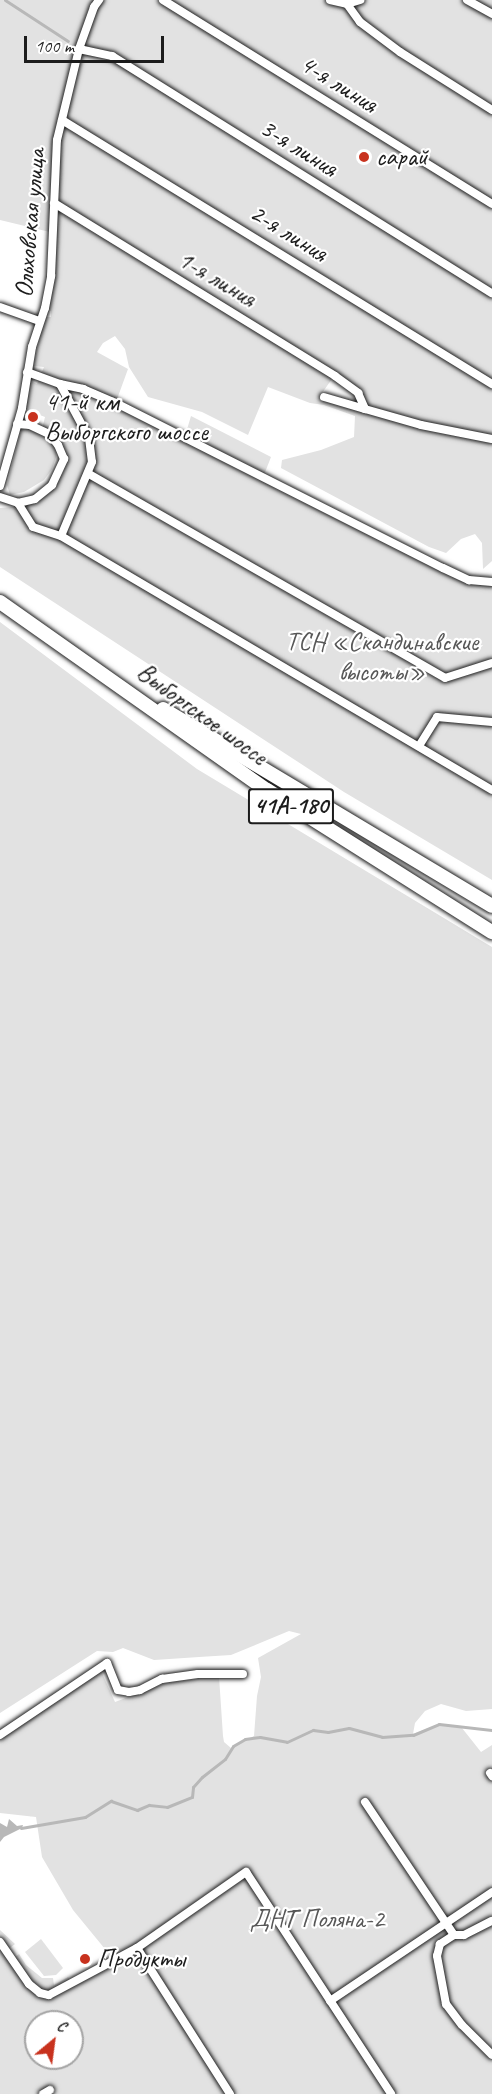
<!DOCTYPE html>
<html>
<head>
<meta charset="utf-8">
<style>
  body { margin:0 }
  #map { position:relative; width:492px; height:2094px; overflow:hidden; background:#fff; font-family:Caveat,sans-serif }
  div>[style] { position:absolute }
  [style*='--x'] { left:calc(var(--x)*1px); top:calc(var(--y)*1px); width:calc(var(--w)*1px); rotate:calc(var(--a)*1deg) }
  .green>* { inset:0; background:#e2e2e2 }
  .water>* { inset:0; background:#b8b8b8 }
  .stream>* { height:3px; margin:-1.5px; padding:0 1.5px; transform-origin:1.5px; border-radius:1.5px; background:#b8b8b8 }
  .roads { filter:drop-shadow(0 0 2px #1c1c1c) drop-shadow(0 0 2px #1c1c1c) }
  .street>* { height:8px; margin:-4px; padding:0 4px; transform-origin:4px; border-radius:4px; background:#fff }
  .primary>* { height:14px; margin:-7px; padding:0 7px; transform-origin:7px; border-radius:7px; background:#fff }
  .dots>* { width:16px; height:16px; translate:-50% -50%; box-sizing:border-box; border:3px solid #fff; border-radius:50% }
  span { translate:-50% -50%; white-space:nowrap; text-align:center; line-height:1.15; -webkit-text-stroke:4.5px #fff; paint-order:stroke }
  .shield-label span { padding:2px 4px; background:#fff; border:2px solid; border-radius:4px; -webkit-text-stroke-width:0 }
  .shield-label { font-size:24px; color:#1c1c1c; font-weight:700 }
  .street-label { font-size:26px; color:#1c1c1c }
  .poi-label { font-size:26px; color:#1c1c1c }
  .left { translate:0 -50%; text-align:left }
  .park-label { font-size:26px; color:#575757 }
  .north { position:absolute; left:24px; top:2010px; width:60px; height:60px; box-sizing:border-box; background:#fff; border:2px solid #a4a4a4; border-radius:50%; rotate:29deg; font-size:16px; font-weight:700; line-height:24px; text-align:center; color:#1c1c1c }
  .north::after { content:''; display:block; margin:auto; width:21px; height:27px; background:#c8321e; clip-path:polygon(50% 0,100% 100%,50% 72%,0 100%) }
  .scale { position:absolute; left:24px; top:36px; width:140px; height:27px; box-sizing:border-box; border:3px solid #1c1c1c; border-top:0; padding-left:8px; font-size:18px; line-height:21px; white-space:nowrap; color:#1c1c1c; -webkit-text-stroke:4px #fff; paint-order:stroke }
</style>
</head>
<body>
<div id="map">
  <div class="green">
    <i style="clip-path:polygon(evenodd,0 0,492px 0,492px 561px,483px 569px,482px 543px,475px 534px,461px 539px,446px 553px,429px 547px,281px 468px,282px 460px,321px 450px,354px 437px,355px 416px,324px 405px,310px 403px,268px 387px,248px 435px,202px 412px,148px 397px,129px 367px,125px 349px,115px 336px,103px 343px,97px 352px,128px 369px,116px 402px,185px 436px,191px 416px,271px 457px,264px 475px,469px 580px,492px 582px,492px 880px,344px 792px,0 567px,0 508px,24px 506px,48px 494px,63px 473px,66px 460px,42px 429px,45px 417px,32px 412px,27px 424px,23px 421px,30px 381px,37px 384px,44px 367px,34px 366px,34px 362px,43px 324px,47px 317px,51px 317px,51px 311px,46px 310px,54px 233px,0 220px,0 0,334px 376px,358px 393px,366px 409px,320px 396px,334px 376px)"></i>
    <i style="clip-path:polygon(28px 427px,47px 435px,57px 447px,56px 457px,52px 469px,44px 480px,24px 492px,10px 495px,7px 485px,21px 430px)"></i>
    <i style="clip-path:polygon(evenodd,0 622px,197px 769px,492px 947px,492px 1709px,466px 1711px,441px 1704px,425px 1711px,415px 1723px,413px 1734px,439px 1724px,462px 1728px,481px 1752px,492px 1745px,492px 2094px,0 2094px,0 1930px,15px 1944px,6px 1951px,12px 1960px,19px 1954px,26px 1965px,42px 1978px,53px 1978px,54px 1985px,68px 1977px,74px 1984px,114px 1960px,73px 1910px,42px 1857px,36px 1817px,0 1813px,0 1735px,101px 1671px,115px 1702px,166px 1683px,219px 1676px,223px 1736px,224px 1742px,231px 1748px,254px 1736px,257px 1696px,261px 1677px,258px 1658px,301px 1634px,289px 1631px,231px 1655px,199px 1657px,154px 1660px,123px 1648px,113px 1652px,97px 1651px,0 1713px,0 622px,36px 2022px,72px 2022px,72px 2058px,36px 2058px,36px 2022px)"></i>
    <i style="clip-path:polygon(41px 1939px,63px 1968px,56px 1975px,44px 1976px,25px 1952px)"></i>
  </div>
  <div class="water">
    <i style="clip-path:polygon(9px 1819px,17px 1826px,23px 1825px,22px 1828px,4px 1837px,0 1842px,0 1823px,7px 1827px)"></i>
  </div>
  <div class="stream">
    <i style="--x:5;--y:0;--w:75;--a:33.1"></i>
    <i style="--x:21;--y:1828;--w:65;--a:-9.8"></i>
    <i style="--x:85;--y:1817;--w:31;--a:-32"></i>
    <i style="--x:111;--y:1801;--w:28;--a:19"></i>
    <i style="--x:137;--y:1810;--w:13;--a:-23"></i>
    <i style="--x:149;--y:1805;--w:18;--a:6"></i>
    <i style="--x:167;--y:1807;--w:27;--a:-22"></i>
    <i style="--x:192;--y:1797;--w:10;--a:-84"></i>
    <i style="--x:193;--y:1787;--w:13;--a:-48"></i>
    <i style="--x:202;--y:1777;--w:29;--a:-38"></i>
    <i style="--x:225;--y:1759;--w:15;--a:-58"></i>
    <i style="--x:233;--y:1746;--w:14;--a:-30"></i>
    <i style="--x:245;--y:1739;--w:15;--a:-8"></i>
    <i style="--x:260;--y:1737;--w:27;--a:10"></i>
    <i style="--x:287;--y:1742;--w:29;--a:-25"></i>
    <i style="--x:313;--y:1730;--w:15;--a:8"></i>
    <i style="--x:328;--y:1732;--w:21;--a:-11"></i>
    <i style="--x:349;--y:1728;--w:34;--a:15"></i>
    <i style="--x:382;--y:1737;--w:31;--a:-4"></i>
    <i style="--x:413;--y:1735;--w:28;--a:-23"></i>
    <i style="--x:439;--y:1724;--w:53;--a:6.5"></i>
  </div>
  <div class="roads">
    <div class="street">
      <i style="--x:163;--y:0;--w:387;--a:31.8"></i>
      <i style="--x:330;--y:0;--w:17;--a:13"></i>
      <i style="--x:347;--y:4;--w:14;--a:-17"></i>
      <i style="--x:467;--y:0;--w:29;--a:29"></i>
      <i style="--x:347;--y:4;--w:22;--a:54"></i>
      <i style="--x:360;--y:22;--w:50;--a:36.9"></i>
      <i style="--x:400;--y:52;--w:109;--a:32.2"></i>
      <i style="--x:79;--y:49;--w:34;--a:12"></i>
      <i style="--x:112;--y:56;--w:448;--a:32"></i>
      <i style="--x:62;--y:120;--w:505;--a:31.55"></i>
      <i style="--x:54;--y:203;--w:330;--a:31.6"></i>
      <i style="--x:335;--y:376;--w:29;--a:36"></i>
      <i style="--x:358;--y:393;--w:17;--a:66"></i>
      <i style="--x:365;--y:409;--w:58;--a:15.9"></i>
      <i style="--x:421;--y:425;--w:72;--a:11.2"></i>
      <i style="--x:0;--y:307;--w:41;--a:19.7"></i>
      <i style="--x:27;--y:372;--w:35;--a:20"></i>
      <i style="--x:60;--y:384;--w:24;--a:12"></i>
      <i style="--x:83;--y:389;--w:36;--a:23"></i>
      <i style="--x:116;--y:403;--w:366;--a:26.8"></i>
      <i style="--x:443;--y:568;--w:29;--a:25"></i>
      <i style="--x:469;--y:580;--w:23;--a:5"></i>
      <i style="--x:60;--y:384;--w:61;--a:61.8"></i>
      <i style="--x:89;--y:438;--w:24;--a:83"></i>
      <i style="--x:92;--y:462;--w:80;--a:112.7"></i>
      <i style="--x:324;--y:397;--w:43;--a:16.3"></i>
      <i style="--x:89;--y:474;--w:410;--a:29.8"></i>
      <i style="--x:445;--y:678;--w:49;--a:-17.7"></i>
      <i style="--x:0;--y:486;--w:81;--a:-74.2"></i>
      <i style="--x:22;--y:408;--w:62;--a:-80.7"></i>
      <i style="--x:32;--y:347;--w:41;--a:-71.6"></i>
      <i style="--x:45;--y:308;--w:33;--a:-79"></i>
      <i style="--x:51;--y:276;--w:136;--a:-87.5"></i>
      <i style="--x:57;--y:140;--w:94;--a:-76.4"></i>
      <i style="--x:79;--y:49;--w:45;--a:-70.3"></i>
      <i style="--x:94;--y:7;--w:9;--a:-54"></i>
      <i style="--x:0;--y:497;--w:19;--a:18"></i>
      <i style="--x:18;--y:503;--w:17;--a:-13"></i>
      <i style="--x:35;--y:499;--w:22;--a:-39"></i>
      <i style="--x:52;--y:485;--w:29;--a:-65"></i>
      <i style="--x:64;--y:459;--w:15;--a:-113"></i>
      <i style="--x:58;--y:445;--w:14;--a:-129"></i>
      <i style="--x:49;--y:434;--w:21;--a:-155"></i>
      <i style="--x:30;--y:425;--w:13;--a:-176"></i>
      <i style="--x:18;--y:503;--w:28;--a:58"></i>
      <i style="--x:33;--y:527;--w:29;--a:18"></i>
      <i style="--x:61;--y:536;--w:500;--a:30.51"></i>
      <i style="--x:419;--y:746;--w:34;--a:-58"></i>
      <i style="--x:437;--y:717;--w:55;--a:5.2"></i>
      <i style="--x:0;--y:1735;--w:129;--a:-33.9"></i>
      <i style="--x:107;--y:1663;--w:29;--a:68"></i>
      <i style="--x:118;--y:1690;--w:11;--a:10"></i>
      <i style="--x:129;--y:1692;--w:11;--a:-10"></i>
      <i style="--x:140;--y:1690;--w:25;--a:-27"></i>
      <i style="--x:162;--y:1679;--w:36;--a:-8"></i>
      <i style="--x:198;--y:1674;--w:45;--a:0"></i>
      <i style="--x:490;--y:1773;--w:4;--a:56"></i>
      <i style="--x:365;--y:1802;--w:160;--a:56.2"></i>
      <i style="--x:454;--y:1935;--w:10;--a:0"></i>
      <i style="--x:464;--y:1935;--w:31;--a:-27"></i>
      <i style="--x:454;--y:1935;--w:17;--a:147"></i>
      <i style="--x:440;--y:1944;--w:12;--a:104"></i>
      <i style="--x:437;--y:1956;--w:49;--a:79.4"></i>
      <i style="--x:446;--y:2004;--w:26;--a:53"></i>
      <i style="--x:462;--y:2025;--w:42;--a:45"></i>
      <i style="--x:0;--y:1942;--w:51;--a:55.4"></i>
      <i style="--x:29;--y:1984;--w:14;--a:39"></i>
      <i style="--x:40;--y:1993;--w:9;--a:13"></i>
      <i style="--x:49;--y:1995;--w:100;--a:-28.1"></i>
      <i style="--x:137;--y:1948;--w:133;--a:-34.9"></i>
      <i style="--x:246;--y:1872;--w:265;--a:56.8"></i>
      <i style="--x:137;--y:1948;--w:173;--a:57.5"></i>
      <i style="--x:330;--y:2001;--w:195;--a:-33.9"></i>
      <i style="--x:43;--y:2094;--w:8;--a:-30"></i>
    </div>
    <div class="primary">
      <i style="--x:0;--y:602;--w:327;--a:35.2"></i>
      <i style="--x:267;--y:790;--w:266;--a:32.3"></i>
      <i style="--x:163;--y:709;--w:383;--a:30.9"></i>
    </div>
  </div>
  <div class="dots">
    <i style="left:364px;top:157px;background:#c8321e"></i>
    <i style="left:33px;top:417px;background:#c8321e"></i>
    <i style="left:85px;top:1959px;background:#c8321e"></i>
  </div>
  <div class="shield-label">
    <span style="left:291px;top:806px">41А-180</span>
  </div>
  <div class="street-label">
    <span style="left:339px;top:84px;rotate:32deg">4-я линия</span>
    <span style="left:299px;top:148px;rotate:32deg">3-я линия</span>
    <span style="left:30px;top:223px;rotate:-85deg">Ольховская улица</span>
    <span style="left:289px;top:233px;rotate:32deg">2-я линия</span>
    <span style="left:217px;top:279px;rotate:31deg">1-я линия</span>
    <span style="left:202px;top:714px;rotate:36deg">Выборгское шоссе</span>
  </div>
  <div class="poi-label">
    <span class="left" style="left:376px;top:157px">сарай</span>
    <span class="left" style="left:45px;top:417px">41-й км<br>Выборгского шоссе</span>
    <span class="left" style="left:97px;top:1959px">Продукты</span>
  </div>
  <div class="park-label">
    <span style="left:382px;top:657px">ТСН «Скандинавские<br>высоты»</span>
    <span style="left:317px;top:1919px">ДНТ Поляна-2</span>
  </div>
  <div class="north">С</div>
  <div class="scale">100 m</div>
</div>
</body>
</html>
